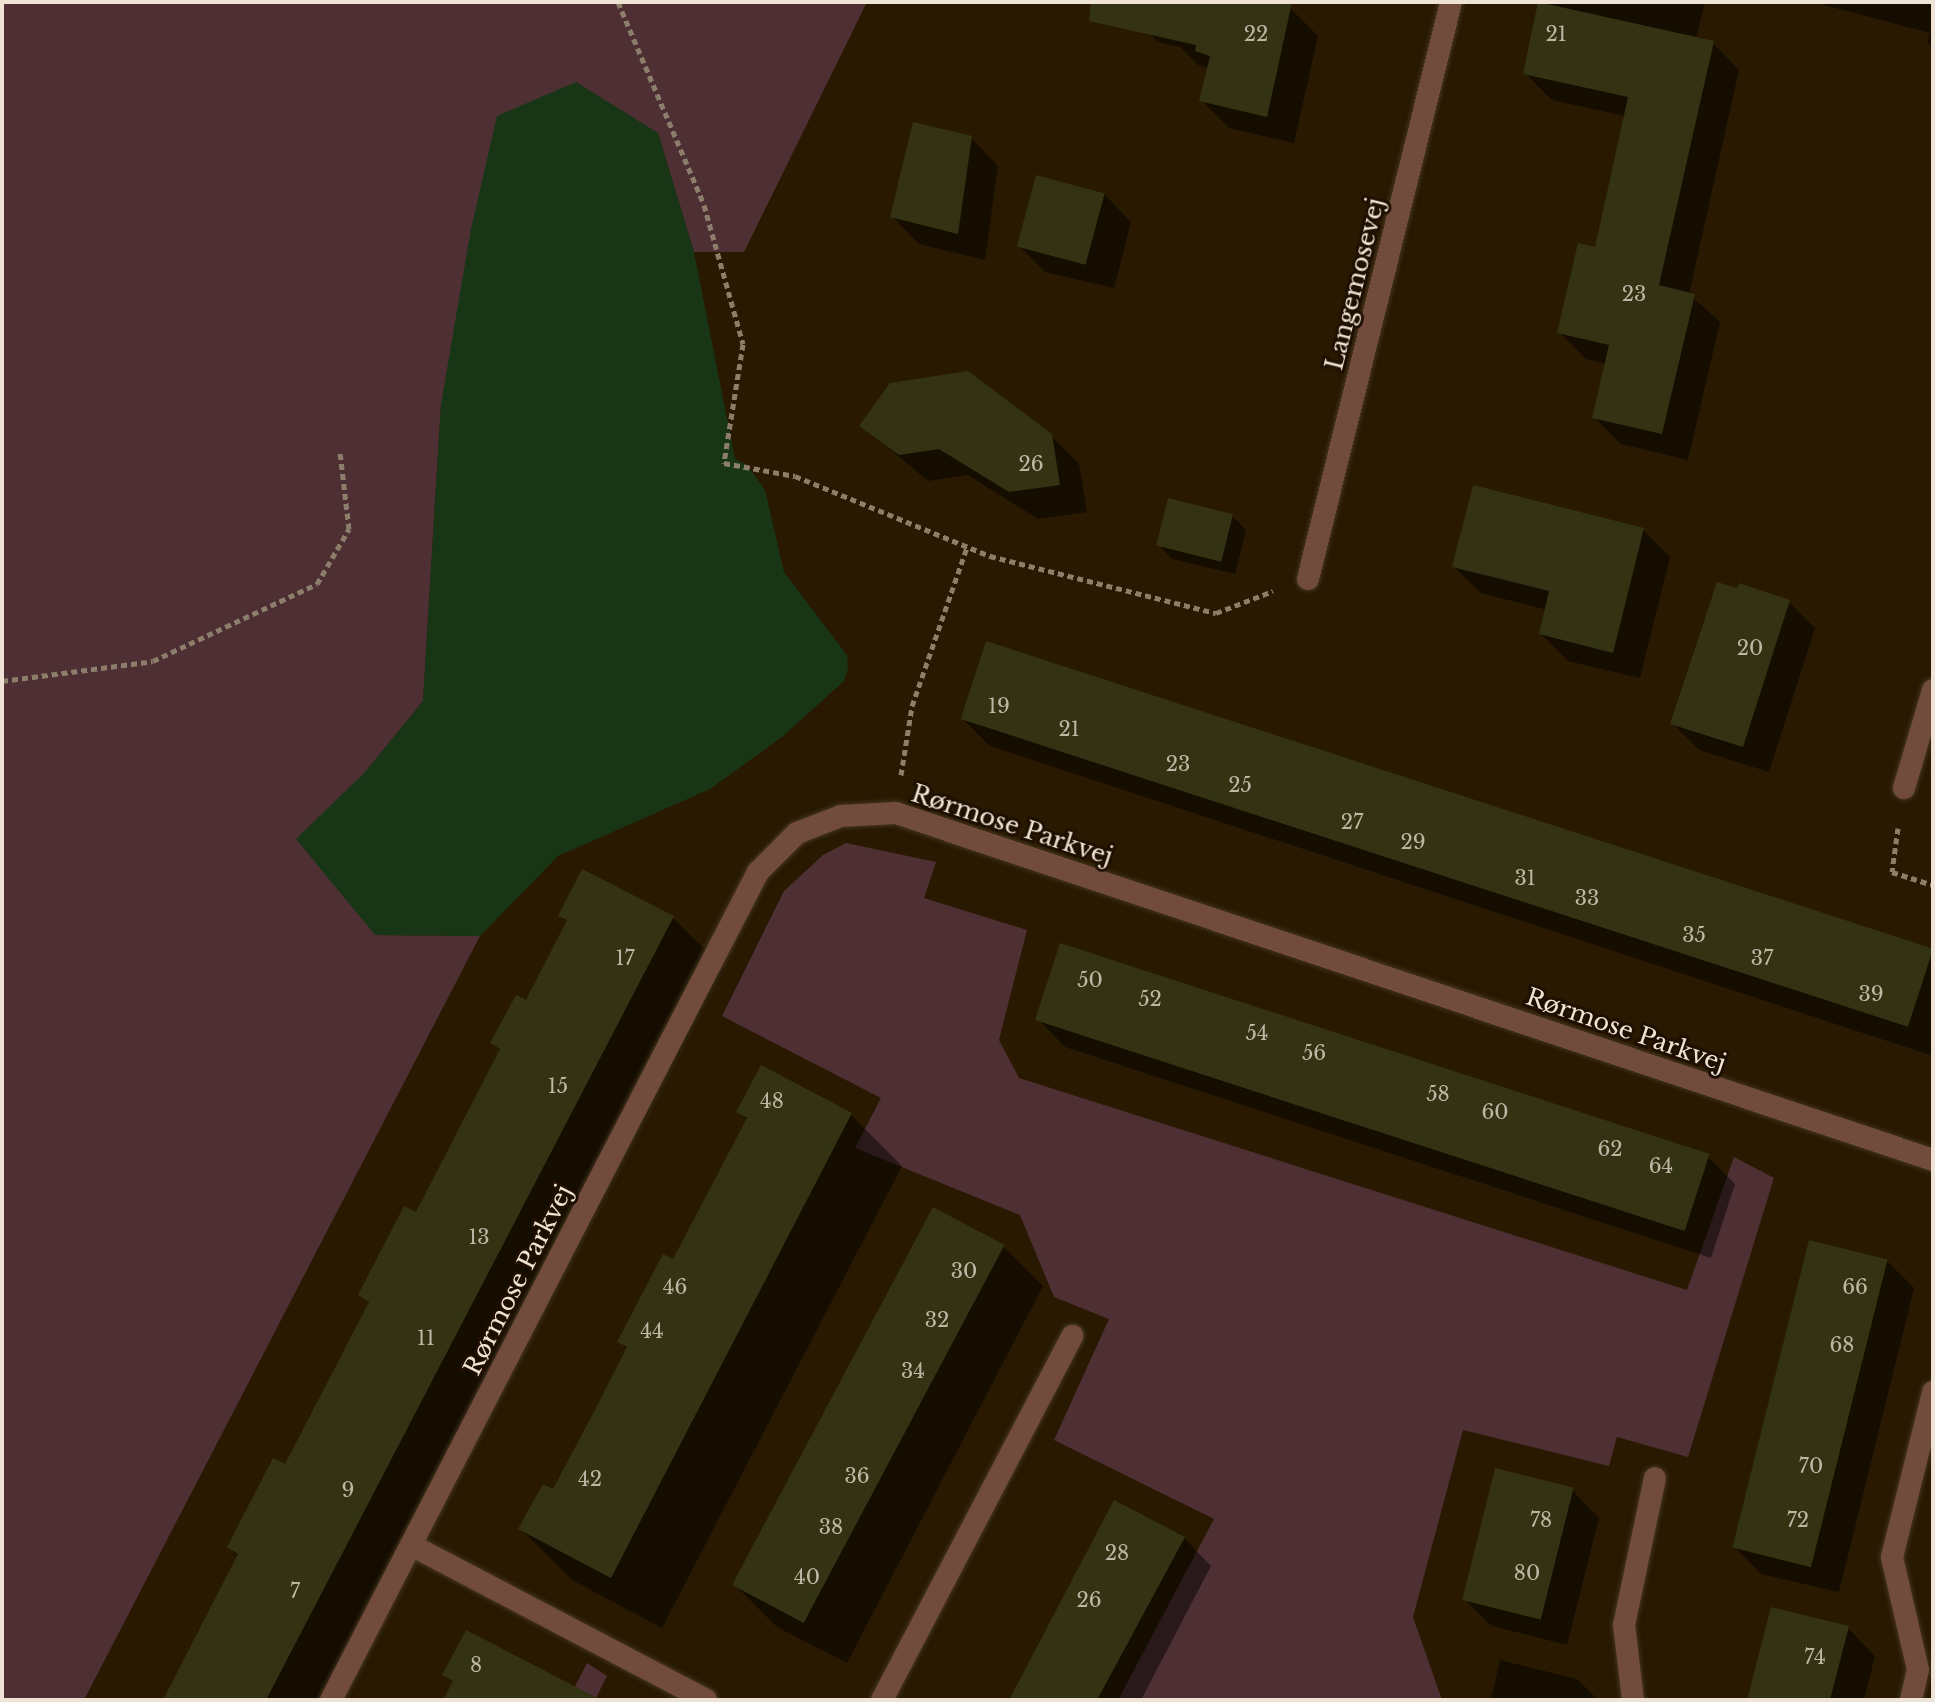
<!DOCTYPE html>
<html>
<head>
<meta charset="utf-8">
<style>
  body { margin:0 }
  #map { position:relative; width:1935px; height:1702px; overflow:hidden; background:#291900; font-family:"Libre Baskerville",serif }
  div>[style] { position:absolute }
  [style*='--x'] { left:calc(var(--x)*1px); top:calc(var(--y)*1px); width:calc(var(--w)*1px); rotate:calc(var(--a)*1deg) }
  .green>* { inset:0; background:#4e3034 }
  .water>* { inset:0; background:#183616 }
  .shadow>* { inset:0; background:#0007 }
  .building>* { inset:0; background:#333314; transform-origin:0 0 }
  .path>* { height:5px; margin-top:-2.5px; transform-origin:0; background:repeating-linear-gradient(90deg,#8c7e6a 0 6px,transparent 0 10px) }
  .roads { filter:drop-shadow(0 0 2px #45351e) drop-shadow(0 0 2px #45351e) }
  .minor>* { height:22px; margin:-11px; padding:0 11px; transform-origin:11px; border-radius:11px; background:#714c3c }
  span { translate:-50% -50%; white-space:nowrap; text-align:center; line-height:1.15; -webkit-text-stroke:6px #1f0f00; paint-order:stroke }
  .number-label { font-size:20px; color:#bfb7a4 }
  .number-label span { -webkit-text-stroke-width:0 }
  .street-label { font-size:24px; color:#eee3d4 }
  .frame { position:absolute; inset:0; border:4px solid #eee3d4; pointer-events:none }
</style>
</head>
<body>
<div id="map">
  <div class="green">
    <i style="clip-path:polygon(2px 2px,867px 2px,744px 252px,694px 252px,658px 133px,441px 404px,423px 701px,366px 771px,375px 935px,480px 936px,84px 1700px,2px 1700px)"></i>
    <i style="clip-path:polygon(846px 843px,936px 862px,924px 898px,1027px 930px,999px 1040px,1019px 1078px,1687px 1290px,1734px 1157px,1774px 1178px,1688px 1457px,1617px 1437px,1609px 1466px,1463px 1430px,1413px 1617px,1442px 1700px,1118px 1700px,1214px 1519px,1054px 1440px,1109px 1319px,1054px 1297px,1020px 1215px,855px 1148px,881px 1098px,722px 1016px,784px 891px,823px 855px)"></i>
    <i style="clip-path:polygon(587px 1663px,607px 1676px,595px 1700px,568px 1700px)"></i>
  </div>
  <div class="water">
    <i style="clip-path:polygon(576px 82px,658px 133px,694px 252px,735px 459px,747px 465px,765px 490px,784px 572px,847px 655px,848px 668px,844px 681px,782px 737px,710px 789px,558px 856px,480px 936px,375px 935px,296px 839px,366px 771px,423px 701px,441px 404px,471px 229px,497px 116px)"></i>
  </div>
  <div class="shadow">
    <i style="clip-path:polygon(1134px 2px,1270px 2px,1290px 8px,1318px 36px,1294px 143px,1229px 128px,1201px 100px,1209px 68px,1198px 65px,1180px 47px,1158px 42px,1131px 15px)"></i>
    <i style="clip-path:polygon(1540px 2px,1705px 2px,1696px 39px,1713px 43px,1739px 70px,1689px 294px,1720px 322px,1688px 460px,1621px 444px,1594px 417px,1606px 364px,1586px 359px,1559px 332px,1596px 249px,1625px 116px,1552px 100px,1525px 73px)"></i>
    <i style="clip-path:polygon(1813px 2px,1933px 2px,1933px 48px,1927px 43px,1930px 33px)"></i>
    <i style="clip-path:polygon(971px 138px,998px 166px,985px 260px,919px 244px,892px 216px)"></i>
    <i style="clip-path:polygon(1104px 194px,1131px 222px,1114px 288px,1045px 272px,1018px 245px)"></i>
    <i style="clip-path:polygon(861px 425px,1051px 436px,1079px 464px,1087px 512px,1038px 519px,968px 475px,928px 481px)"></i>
    <i style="clip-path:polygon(1232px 516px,1246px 530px,1235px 574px,1172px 559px,1159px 545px)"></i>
    <i style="clip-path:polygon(1643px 530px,1670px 557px,1640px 678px,1568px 661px,1541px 634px,1547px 610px,1481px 593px,1454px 567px)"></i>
    <i style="clip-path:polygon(1788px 601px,1815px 628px,1769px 772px,1699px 750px,1673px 724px)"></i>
    <i style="clip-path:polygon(962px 718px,1933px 954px,1933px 1056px,990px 746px)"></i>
    <i style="clip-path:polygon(560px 915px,673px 918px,724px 968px,343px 1700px,165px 1700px,239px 1557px,229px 1547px,286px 1466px,370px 1304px,360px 1295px,417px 1214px,501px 1051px,493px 1043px,527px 1003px,568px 923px)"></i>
    <i style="clip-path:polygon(1038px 1019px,1708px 1157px,1735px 1184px,1711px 1258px,1065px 1047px)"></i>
    <i style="clip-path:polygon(762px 1068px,851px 1115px,902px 1166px,662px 1628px,572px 1580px,521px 1529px,554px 1492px,628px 1350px,619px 1341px,674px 1262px,748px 1121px,739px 1111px)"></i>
    <i style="clip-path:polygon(1003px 1246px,1043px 1286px,847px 1663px,777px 1627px,737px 1587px)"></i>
    <i style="clip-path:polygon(1887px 1261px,1914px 1288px,1839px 1592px,1761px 1574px,1734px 1546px)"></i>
    <i style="clip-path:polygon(1572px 1490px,1599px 1518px,1567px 1645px,1492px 1626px,1464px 1599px)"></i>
    <i style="clip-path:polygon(1184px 1538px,1211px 1566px,1141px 1700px,1012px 1700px)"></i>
    <i style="clip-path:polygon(1848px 1628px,1875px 1656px,1864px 1700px,1749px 1700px)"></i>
    <i style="clip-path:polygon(1500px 1660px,1577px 1679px,1598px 1700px,1491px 1700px)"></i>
  </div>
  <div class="building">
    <i style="clip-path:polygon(1091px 2px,1292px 2px,1267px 117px,1199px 101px,1210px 56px,1195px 51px,1196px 45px,1089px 21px)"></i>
    <i style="clip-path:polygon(1538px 2px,1714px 41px,1659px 285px,1695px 294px,1662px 434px,1592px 418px,1609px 345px,1557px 333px,1578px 243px,1595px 247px,1628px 97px,1523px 74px)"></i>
    <i style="clip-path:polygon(913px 122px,972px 136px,958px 234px,890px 217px)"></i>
    <i style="left:1036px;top:175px;width:71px;height:74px;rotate:15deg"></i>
    <i style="clip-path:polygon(968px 371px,1052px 434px,1060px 485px,1009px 492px,939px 449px,899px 455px,859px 426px,890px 383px)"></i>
    <i style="clip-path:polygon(1473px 485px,1644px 528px,1613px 653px,1539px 634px,1549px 591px,1452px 567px)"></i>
    <i style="left:1168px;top:498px;width:67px;height:49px;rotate:14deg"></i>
    <i style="clip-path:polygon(1717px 582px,1737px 588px,1739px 583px,1790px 600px,1743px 747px,1670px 724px)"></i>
    <i style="left:986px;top:641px;width:996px;height:82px;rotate:18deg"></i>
    <i style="clip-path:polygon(582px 869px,674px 916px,266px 1700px,163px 1700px,238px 1554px,227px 1547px,273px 1458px,285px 1464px,339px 1360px,369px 1302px,358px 1295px,404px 1206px,416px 1212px,500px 1049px,490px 1043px,516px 995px,526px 1000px,567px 920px,558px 916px)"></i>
    <i style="left:1060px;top:943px;width:683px;height:81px;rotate:18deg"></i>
    <i style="clip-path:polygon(761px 1065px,852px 1113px,611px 1578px,518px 1529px,543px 1484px,553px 1489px,597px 1406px,627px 1347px,617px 1342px,663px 1254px,673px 1259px,747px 1118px,736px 1112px)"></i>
    <i style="left:933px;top:1207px;width:81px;height:428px;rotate:28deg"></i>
    <i style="left:1809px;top:1240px;width:81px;height:317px;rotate:14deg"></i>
    <i style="left:1495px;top:1468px;width:81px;height:136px;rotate:14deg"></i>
    <i style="clip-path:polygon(1114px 1500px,1185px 1537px,1097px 1700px,1009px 1700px)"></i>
    <i style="clip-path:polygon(1771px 1607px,1849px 1626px,1830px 1700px,1747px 1700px)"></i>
    <i style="clip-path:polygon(466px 1630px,601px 1700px,443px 1700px,453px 1681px,442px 1675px)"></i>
  </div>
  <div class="path">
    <i style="--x:618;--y:2;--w:220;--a:67"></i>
    <i style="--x:704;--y:205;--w:144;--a:74.3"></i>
    <i style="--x:743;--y:344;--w:121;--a:99.1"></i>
    <i style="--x:724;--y:463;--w:72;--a:10.4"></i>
    <i style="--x:795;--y:476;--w:211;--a:22.3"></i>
    <i style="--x:990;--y:556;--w:233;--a:14.2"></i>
    <i style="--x:1216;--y:613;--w:61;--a:-21.1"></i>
    <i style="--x:2;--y:681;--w:152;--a:-7.5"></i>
    <i style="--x:153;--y:661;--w:181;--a:-25.2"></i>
    <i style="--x:317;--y:584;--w:64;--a:-59.8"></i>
    <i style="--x:349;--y:529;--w:78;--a:-96.7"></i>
    <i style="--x:901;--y:775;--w:70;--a:-80.9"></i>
    <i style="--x:912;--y:706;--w:168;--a:-70.9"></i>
    <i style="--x:1898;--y:828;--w:44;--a:97.8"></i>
    <i style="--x:1892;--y:872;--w:43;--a:17.6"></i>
  </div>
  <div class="roads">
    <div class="minor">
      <i style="--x:1308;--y:579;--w:594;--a:-76.08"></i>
      <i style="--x:1904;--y:788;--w:102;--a:-73.5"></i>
      <i style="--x:411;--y:1545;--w:333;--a:27.7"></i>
      <i style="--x:331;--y:1700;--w:932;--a:-62.72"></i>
      <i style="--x:758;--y:872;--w:55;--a:-45"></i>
      <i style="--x:797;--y:833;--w:47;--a:-21.1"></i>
      <i style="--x:841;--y:816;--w:55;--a:-3.1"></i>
      <i style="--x:896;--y:813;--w:1094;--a:18.5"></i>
      <i style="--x:882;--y:1700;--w:411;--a:-62.4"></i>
      <i style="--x:1633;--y:1700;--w:76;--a:-96.8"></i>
      <i style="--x:1624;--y:1625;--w:150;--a:-78.1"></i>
      <i style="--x:1911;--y:1700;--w:31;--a:-77"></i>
      <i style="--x:1918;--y:1670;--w:116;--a:-103"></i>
      <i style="--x:1892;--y:1557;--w:170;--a:-76"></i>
    </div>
  </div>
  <div class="number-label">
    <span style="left:1256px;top:34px">22</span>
    <span style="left:1556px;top:34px">21</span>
    <span style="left:1634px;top:294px">23</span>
    <span style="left:1031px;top:464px">26</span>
    <span style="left:1750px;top:648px">20</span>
    <span style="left:999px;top:706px">19</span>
    <span style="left:1069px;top:729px">21</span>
    <span style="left:1178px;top:764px">23</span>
    <span style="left:1240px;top:785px">25</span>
    <span style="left:1352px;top:822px">27</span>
    <span style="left:1413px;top:842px">29</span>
    <span style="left:1525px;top:878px">31</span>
    <span style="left:1587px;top:898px">33</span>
    <span style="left:1694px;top:935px">35</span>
    <span style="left:625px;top:958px">17</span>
    <span style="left:1762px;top:958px">37</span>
    <span style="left:1090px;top:980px">50</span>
    <span style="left:1871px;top:994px">39</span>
    <span style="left:1150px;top:999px">52</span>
    <span style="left:1257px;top:1033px">54</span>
    <span style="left:1314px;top:1053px">56</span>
    <span style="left:558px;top:1086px">15</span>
    <span style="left:1438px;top:1094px">58</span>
    <span style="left:772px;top:1101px">48</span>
    <span style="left:1495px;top:1112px">60</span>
    <span style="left:1610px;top:1149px">62</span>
    <span style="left:1661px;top:1166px">64</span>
    <span style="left:479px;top:1237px">13</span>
    <span style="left:964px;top:1271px">30</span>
    <span style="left:675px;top:1287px">46</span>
    <span style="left:1855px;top:1287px">66</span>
    <span style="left:937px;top:1320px">32</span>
    <span style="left:652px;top:1331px">44</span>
    <span style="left:426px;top:1338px">11</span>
    <span style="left:1842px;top:1345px">68</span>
    <span style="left:913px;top:1371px">34</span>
    <span style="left:1811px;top:1466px">70</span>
    <span style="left:857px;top:1476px">36</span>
    <span style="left:590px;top:1479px">42</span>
    <span style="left:348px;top:1490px">9</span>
    <span style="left:1541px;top:1520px">78</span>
    <span style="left:1798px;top:1520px">72</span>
    <span style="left:831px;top:1527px">38</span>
    <span style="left:1117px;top:1553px">28</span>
    <span style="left:1527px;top:1573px">80</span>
    <span style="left:807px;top:1577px">40</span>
    <span style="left:295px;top:1591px">7</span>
    <span style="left:1089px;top:1600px">26</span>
    <span style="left:1815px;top:1657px">74</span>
    <span style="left:476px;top:1665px">8</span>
  </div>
  <div class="street-label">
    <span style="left:1355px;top:284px;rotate:-76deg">Langemosevej</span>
    <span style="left:1012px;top:825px;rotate:18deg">Rørmose Parkvej</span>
    <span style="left:1626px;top:1030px;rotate:19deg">Rørmose Parkvej</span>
    <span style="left:518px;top:1280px;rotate:-63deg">Rørmose Parkvej</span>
  </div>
  <div class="frame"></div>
</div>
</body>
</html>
